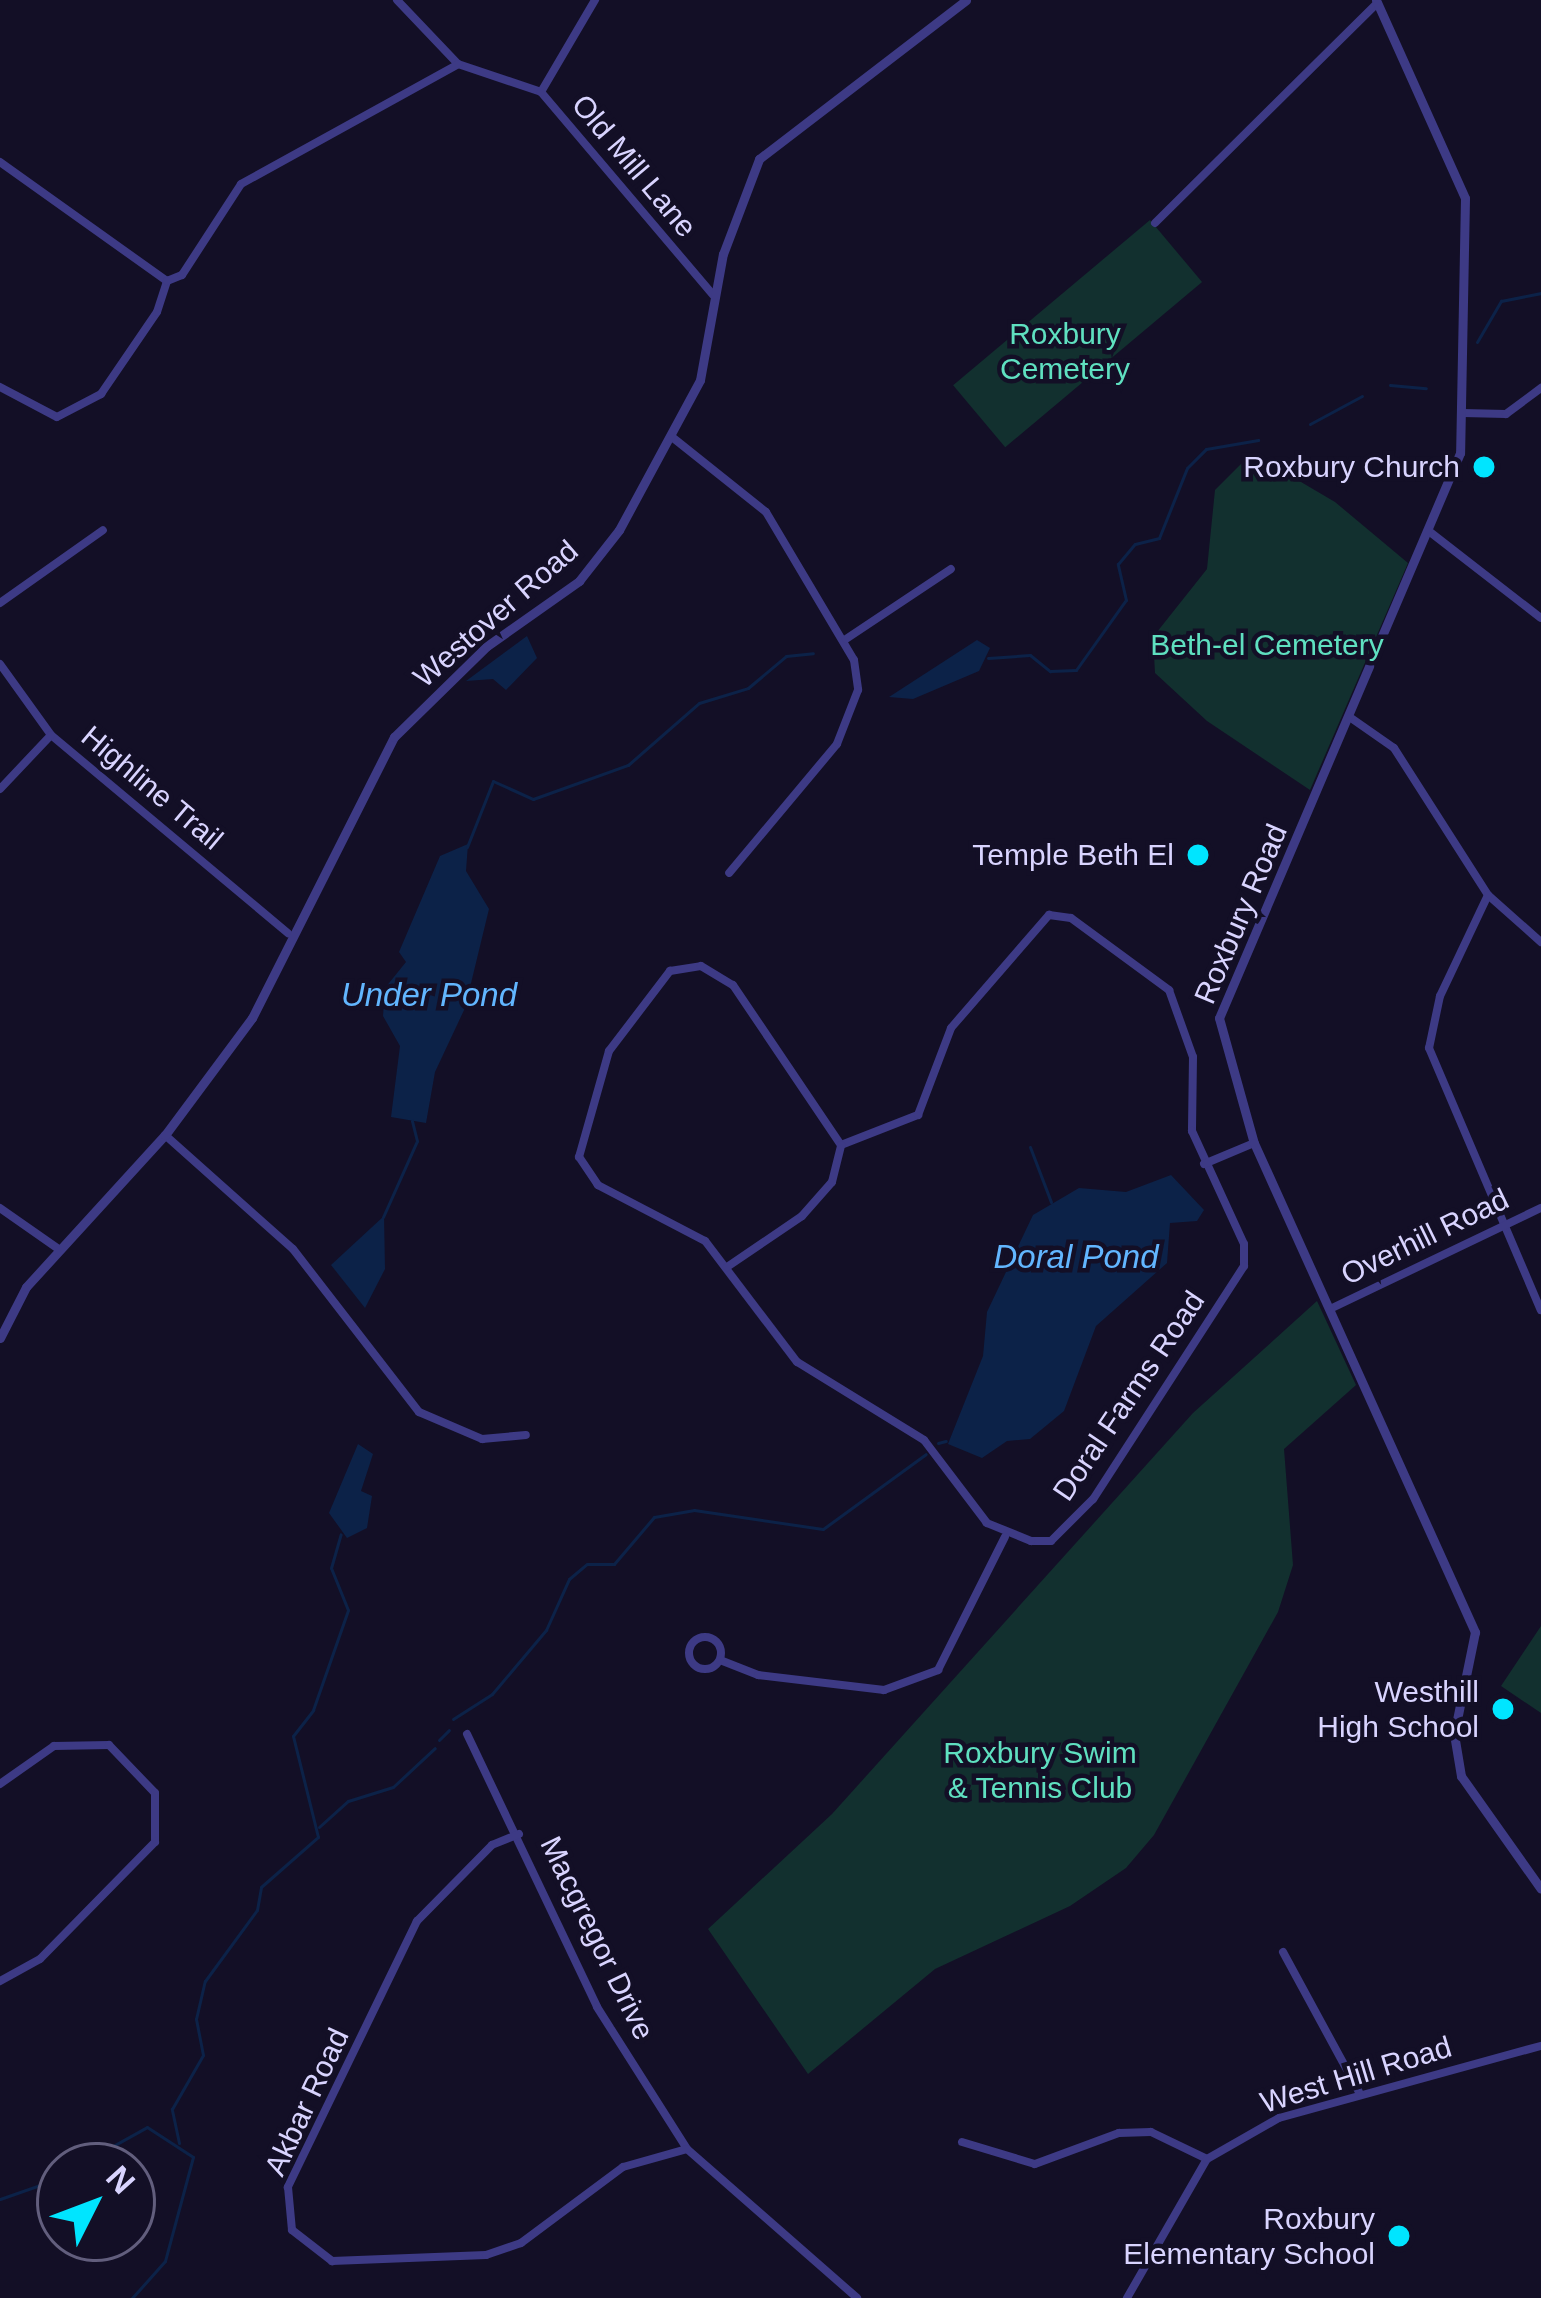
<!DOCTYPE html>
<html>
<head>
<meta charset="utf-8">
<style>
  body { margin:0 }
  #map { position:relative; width:1541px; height:2298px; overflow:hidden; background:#130f26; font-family:Helvetica,sans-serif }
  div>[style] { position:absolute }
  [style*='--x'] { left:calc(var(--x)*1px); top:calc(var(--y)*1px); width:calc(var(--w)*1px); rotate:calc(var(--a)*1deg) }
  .green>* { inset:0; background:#12302f; transform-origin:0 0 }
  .water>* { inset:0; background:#0c2248 }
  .stream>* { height:3px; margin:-1.5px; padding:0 1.5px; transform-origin:1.5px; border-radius:1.5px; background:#0c2248 }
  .minor>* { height:8px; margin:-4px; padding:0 4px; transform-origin:4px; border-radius:4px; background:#3d3a85 }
  .minor>.ring { margin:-4px; padding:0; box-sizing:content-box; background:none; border:8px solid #3d3a85; border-radius:50% }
  .tertiary>* { height:9px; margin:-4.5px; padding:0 4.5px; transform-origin:4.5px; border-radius:4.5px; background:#3d3a85 }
  .dots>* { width:33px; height:33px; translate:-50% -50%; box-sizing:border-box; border:6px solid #130f26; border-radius:50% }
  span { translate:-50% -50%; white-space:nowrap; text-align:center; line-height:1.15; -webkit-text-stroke:9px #130f26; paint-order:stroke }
  .street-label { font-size:30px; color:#d9d4ff }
  .park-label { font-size:30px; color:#5fe0c0 }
  .poi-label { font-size:30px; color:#d9d4ff }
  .right { translate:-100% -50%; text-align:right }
  .water-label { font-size:33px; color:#62b6ff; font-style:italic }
  .north { position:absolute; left:36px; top:2142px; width:120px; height:120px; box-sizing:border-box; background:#130f26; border:3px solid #625e7d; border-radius:50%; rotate:48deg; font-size:33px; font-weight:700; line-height:48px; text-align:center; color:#d9d4ff }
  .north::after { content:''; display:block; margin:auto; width:42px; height:54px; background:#00e5ff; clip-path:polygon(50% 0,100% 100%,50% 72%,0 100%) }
</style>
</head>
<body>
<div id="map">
  <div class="green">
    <i style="left:1150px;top:220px;width:81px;height:257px;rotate:50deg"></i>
    <i style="clip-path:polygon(1252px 453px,1335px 502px,1408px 563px,1310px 790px,1207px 721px,1155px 673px,1153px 637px,1207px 569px,1215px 490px)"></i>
    <i style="clip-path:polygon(1317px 1301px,1356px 1385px,1284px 1449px,1293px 1565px,1278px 1612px,1154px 1835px,1126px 1868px,1070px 1906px,935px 1969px,808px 2074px,708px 1929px,832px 1814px,1193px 1413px)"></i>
    <i style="clip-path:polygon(1541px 1626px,1541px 1713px,1501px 1686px)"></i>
  </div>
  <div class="water">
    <i style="clip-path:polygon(527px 636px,537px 658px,506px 690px,493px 679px,466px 681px)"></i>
    <i style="clip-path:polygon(977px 640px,990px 648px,979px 671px,913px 699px,889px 697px)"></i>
    <i style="clip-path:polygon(468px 844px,466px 871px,489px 909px,465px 1008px,435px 1072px,426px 1123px,391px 1117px,400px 1046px,383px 1016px,385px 988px,406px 962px,399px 952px,440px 856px)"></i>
    <i style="clip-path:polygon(1171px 1175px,1204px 1210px,1197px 1221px,1170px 1223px,1167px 1263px,1096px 1326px,1064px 1411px,1030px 1439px,1007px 1441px,982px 1458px,948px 1444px,983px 1356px,987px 1312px,1033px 1215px,1079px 1188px,1126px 1192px)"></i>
    <i style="clip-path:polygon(384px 1216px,385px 1269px,365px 1308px,331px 1265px)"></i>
    <i style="clip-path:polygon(358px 1444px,373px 1454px,361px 1491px,372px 1496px,367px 1528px,347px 1538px,329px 1513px)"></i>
  </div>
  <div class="stream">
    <i style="--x:1477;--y:342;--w:48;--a:-59.7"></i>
    <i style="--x:1501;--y:301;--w:41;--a:-11.3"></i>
    <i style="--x:1390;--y:385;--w:36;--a:5"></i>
    <i style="--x:1310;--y:424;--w:59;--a:-28.3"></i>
    <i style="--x:988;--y:658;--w:42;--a:-4.1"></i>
    <i style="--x:1030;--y:655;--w:26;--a:39"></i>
    <i style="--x:1050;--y:671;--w:26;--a:-2"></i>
    <i style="--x:1076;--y:670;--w:86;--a:-54.5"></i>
    <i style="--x:1126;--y:600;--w:37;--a:-103"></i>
    <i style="--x:1118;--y:564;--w:26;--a:-50"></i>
    <i style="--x:1135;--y:544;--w:25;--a:-14"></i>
    <i style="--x:1159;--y:538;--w:75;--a:-68.2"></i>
    <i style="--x:1187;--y:468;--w:27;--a:-45"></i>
    <i style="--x:1206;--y:449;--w:53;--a:-9.8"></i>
    <i style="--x:467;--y:847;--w:71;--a:-68.5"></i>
    <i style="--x:493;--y:781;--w:44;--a:24.2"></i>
    <i style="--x:533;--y:799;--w:101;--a:-19.7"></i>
    <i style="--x:628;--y:765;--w:94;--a:-41.1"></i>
    <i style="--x:699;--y:703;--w:51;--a:-17"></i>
    <i style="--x:748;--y:688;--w:50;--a:-40.1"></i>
    <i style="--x:786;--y:656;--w:27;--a:-6"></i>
    <i style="--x:1030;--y:1147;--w:59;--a:69.1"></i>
    <i style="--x:383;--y:1217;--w:83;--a:-65.9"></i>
    <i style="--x:417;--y:1141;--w:21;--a:-104"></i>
    <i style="--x:938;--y:1443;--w:8;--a:-14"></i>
    <i style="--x:453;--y:1719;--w:46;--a:-32.7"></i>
    <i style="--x:492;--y:1694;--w:84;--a:-49.8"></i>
    <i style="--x:546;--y:1630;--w:56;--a:-65.7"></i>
    <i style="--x:569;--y:1579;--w:23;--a:-40"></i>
    <i style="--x:587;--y:1564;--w:27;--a:0"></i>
    <i style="--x:614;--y:1564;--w:62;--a:-49.6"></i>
    <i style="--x:654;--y:1517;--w:41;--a:-9.9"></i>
    <i style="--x:694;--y:1510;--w:130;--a:8.4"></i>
    <i style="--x:823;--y:1529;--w:127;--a:-36.1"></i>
    <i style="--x:439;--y:1740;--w:14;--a:-45"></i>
    <i style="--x:319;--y:1827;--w:39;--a:-42"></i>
    <i style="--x:348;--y:1801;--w:47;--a:-17.3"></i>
    <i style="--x:393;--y:1787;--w:57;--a:-42.9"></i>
    <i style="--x:179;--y:2143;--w:35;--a:-102"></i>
    <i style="--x:172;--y:2109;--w:62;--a:-60.1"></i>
    <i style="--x:203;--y:2055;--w:37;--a:-101"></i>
    <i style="--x:196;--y:2019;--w:39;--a:-77"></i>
    <i style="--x:205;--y:1981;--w:88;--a:-53.8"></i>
    <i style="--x:257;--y:1910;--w:23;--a:-80"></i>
    <i style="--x:261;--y:1887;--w:76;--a:-41.3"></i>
    <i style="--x:318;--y:1837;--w:104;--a:-103.9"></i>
    <i style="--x:293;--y:1736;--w:33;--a:-52"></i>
    <i style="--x:313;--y:1710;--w:106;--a:-70.7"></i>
    <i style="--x:348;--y:1610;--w:45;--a:-112"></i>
    <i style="--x:331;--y:1568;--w:35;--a:-74"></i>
    <i style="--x:77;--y:2166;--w:80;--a:-29.1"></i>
    <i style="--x:147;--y:2127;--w:55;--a:33.1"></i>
    <i style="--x:193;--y:2157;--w:108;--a:105.1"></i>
    <i style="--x:165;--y:2261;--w:50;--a:131.7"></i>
    <i style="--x:0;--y:2199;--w:64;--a:-19.3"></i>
  </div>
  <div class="minor">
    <i style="--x:397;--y:0;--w:88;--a:46.4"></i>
    <i style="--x:458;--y:64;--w:88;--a:18.6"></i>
    <i style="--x:541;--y:92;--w:266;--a:49.7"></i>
    <i style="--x:541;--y:92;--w:107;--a:-59.6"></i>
    <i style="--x:0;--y:162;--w:205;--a:35.5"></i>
    <i style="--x:1155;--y:223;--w:313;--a:-44.7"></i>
    <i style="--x:0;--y:387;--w:64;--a:27.8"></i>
    <i style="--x:57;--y:417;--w:50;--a:-27.6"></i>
    <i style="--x:101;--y:394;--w:99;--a:-55.7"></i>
    <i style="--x:157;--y:312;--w:33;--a:-72"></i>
    <i style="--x:167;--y:281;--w:16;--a:-22"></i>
    <i style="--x:182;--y:275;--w:108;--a:-57"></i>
    <i style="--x:241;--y:184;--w:248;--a:-28.9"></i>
    <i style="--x:1463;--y:413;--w:43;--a:1.3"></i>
    <i style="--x:1506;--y:414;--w:44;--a:-36.6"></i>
    <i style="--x:672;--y:437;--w:120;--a:38.6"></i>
    <i style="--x:766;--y:512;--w:172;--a:59.3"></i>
    <i style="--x:854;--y:660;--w:30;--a:82"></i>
    <i style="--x:858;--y:690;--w:58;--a:111.3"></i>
    <i style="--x:837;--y:744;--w:168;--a:129.9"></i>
    <i style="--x:1430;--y:532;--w:140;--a:37.8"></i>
    <i style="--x:0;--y:603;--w:126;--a:-35.3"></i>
    <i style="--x:846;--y:639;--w:126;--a:-33.7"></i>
    <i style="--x:0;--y:664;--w:87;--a:54.3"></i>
    <i style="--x:51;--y:735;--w:309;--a:39.9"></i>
    <i style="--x:1351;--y:718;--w:52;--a:34.9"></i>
    <i style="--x:1394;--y:748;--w:174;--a:57.4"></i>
    <i style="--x:1488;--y:895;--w:71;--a:41.6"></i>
    <i style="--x:0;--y:789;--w:74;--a:-46.6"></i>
    <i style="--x:1488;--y:895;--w:112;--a:115.4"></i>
    <i style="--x:1440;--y:996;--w:53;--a:101.9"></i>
    <i style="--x:1429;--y:1048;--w:285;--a:66.9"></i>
    <i style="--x:1049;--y:915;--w:22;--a:8"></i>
    <i style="--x:1071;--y:918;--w:122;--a:36.3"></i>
    <i style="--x:1169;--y:990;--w:71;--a:70.3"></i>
    <i style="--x:1193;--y:1057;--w:74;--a:90.8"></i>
    <i style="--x:1192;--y:1131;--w:124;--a:65.3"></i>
    <i style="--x:1244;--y:1244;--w:22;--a:90"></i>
    <i style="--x:1244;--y:1266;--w:278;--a:122.9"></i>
    <i style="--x:1093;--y:1499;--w:59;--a:135"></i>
    <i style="--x:1051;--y:1541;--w:20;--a:180"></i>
    <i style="--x:1031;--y:1541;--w:48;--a:-157.8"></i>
    <i style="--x:987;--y:1523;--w:104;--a:-127.2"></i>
    <i style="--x:924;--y:1440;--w:149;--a:-148.4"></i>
    <i style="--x:797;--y:1362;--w:152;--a:-127.2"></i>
    <i style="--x:705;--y:1241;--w:121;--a:-152.4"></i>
    <i style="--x:598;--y:1185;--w:34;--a:-124"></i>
    <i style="--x:579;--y:1157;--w:110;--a:-74.2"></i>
    <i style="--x:609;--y:1051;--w:101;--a:-52.7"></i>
    <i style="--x:670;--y:971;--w:31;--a:-9"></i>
    <i style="--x:701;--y:966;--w:37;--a:31"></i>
    <i style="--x:733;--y:985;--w:193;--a:56"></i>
    <i style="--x:841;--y:1145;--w:83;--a:-21.3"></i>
    <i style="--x:918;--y:1115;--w:93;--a:-69.2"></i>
    <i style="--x:951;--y:1028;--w:150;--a:-49.1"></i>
    <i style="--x:165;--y:1135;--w:171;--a:41.7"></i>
    <i style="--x:293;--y:1249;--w:206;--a:52.3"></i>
    <i style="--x:419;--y:1412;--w:69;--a:23.2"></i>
    <i style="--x:482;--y:1439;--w:44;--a:-5.2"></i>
    <i style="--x:1204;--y:1164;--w:54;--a:-22.8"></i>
    <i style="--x:0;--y:1208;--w:73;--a:35"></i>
    <i style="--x:727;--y:1267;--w:91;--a:-34.2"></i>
    <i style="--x:802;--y:1216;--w:45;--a:-48.6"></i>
    <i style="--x:832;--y:1182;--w:38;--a:-76"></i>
    <i style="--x:1330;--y:1309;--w:234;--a:-25.6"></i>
    <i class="ring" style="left:689px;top:1637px;width:24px;height:24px"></i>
    <i style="--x:720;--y:1660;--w:41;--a:21.5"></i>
    <i style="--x:758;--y:1675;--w:127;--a:6.8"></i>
    <i style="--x:884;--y:1690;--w:58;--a:-20.3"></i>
    <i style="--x:938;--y:1670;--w:149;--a:-63.3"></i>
    <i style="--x:467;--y:1734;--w:302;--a:64.5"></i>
    <i style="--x:597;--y:2007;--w:168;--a:57.6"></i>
    <i style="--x:687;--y:2149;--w:226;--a:41.2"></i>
    <i style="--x:0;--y:1784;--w:66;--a:-35.1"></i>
    <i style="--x:54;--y:1746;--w:55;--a:-1"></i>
    <i style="--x:109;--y:1745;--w:66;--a:46.2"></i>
    <i style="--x:155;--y:1793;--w:49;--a:90"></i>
    <i style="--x:155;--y:1842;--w:164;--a:134.5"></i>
    <i style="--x:40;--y:1959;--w:46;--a:151.2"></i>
    <i style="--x:519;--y:1834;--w:29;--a:158"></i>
    <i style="--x:492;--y:1845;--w:107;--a:134.6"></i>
    <i style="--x:417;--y:1921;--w:296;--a:115.9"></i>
    <i style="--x:288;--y:2187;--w:43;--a:84.7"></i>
    <i style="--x:292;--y:2230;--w:51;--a:37.8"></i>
    <i style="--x:332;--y:2261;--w:154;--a:-2.2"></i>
    <i style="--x:486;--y:2255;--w:37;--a:-19"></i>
    <i style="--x:521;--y:2243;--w:127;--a:-36.7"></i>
    <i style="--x:623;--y:2167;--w:66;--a:-15.7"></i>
    <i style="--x:1283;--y:1952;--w:159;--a:61.5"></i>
    <i style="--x:962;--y:2142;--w:76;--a:16.8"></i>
    <i style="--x:1035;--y:2164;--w:90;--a:-20.3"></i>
    <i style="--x:1119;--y:2133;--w:32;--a:-2"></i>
    <i style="--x:1151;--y:2132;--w:62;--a:25.7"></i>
    <i style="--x:1127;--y:2298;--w:160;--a:-60.1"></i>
    <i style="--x:1207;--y:2159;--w:83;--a:-29.7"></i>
    <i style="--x:1279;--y:2118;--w:272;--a:-15.4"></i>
  </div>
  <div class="tertiary">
    <i style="--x:1376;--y:0;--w:217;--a:65.8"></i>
    <i style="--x:1465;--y:198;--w:255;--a:91.1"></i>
    <i style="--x:1460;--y:453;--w:614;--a:113.1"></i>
    <i style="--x:1219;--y:1018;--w:130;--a:74.4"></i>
    <i style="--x:1254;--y:1143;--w:537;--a:65.68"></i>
    <i style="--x:1475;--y:1632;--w:104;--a:101.6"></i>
    <i style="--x:1454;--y:1734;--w:43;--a:80.5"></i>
    <i style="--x:1461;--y:1776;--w:138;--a:54.7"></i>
    <i style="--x:0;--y:1338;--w:57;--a:-63"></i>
    <i style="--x:26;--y:1287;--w:206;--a:-47.6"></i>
    <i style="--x:165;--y:1135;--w:146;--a:-53.4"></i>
    <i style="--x:252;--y:1018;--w:315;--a:-63.2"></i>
    <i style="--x:394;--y:737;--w:130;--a:-44.4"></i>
    <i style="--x:487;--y:646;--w:113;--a:-35.2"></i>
    <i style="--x:579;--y:581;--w:65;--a:-51.9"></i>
    <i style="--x:619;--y:530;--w:170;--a:-61.6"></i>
    <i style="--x:700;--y:380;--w:128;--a:-79.7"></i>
    <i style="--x:723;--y:254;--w:102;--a:-69.2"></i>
    <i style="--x:759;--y:159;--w:261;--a:-37.5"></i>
  </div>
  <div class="dots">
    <i style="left:1484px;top:467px;background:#00e5ff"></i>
    <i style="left:1198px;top:855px;background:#00e5ff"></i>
    <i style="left:1503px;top:1709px;background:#00e5ff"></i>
    <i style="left:1399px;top:2236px;background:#00e5ff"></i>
  </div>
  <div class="street-label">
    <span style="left:634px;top:166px;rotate:50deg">Old Mill Lane</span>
    <span style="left:496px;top:614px;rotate:-41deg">Westover Road</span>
    <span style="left:152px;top:788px;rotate:40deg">Highline Trail</span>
    <span style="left:1241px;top:914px;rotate:-67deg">Roxbury Road</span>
    <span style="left:1425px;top:1237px;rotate:-26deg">Overhill Road</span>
    <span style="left:1129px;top:1396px;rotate:-56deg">Doral Farms Road</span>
    <span style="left:597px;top:1938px;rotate:64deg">Macgregor Drive</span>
    <span style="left:1356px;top:2075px;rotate:-17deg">West Hill Road</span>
    <span style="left:307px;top:2102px;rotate:-65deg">Akbar Road</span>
  </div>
  <div class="park-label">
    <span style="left:1065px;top:351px">Roxbury<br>Cemetery</span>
    <span style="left:1267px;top:645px">Beth-el Cemetery</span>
    <span style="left:1040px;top:1770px">Roxbury Swim<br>&amp; Tennis Club</span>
  </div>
  <div class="poi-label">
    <span class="right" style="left:1460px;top:467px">Roxbury Church</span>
    <span class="right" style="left:1174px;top:855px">Temple Beth El</span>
    <span class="right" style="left:1479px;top:1709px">Westhill<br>High School</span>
    <span class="right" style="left:1375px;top:2236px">Roxbury<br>Elementary School</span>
  </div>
  <div class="water-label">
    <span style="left:429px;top:995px">Under Pond</span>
    <span style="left:1076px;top:1257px">Doral Pond</span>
  </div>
  <div class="north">N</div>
</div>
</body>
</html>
